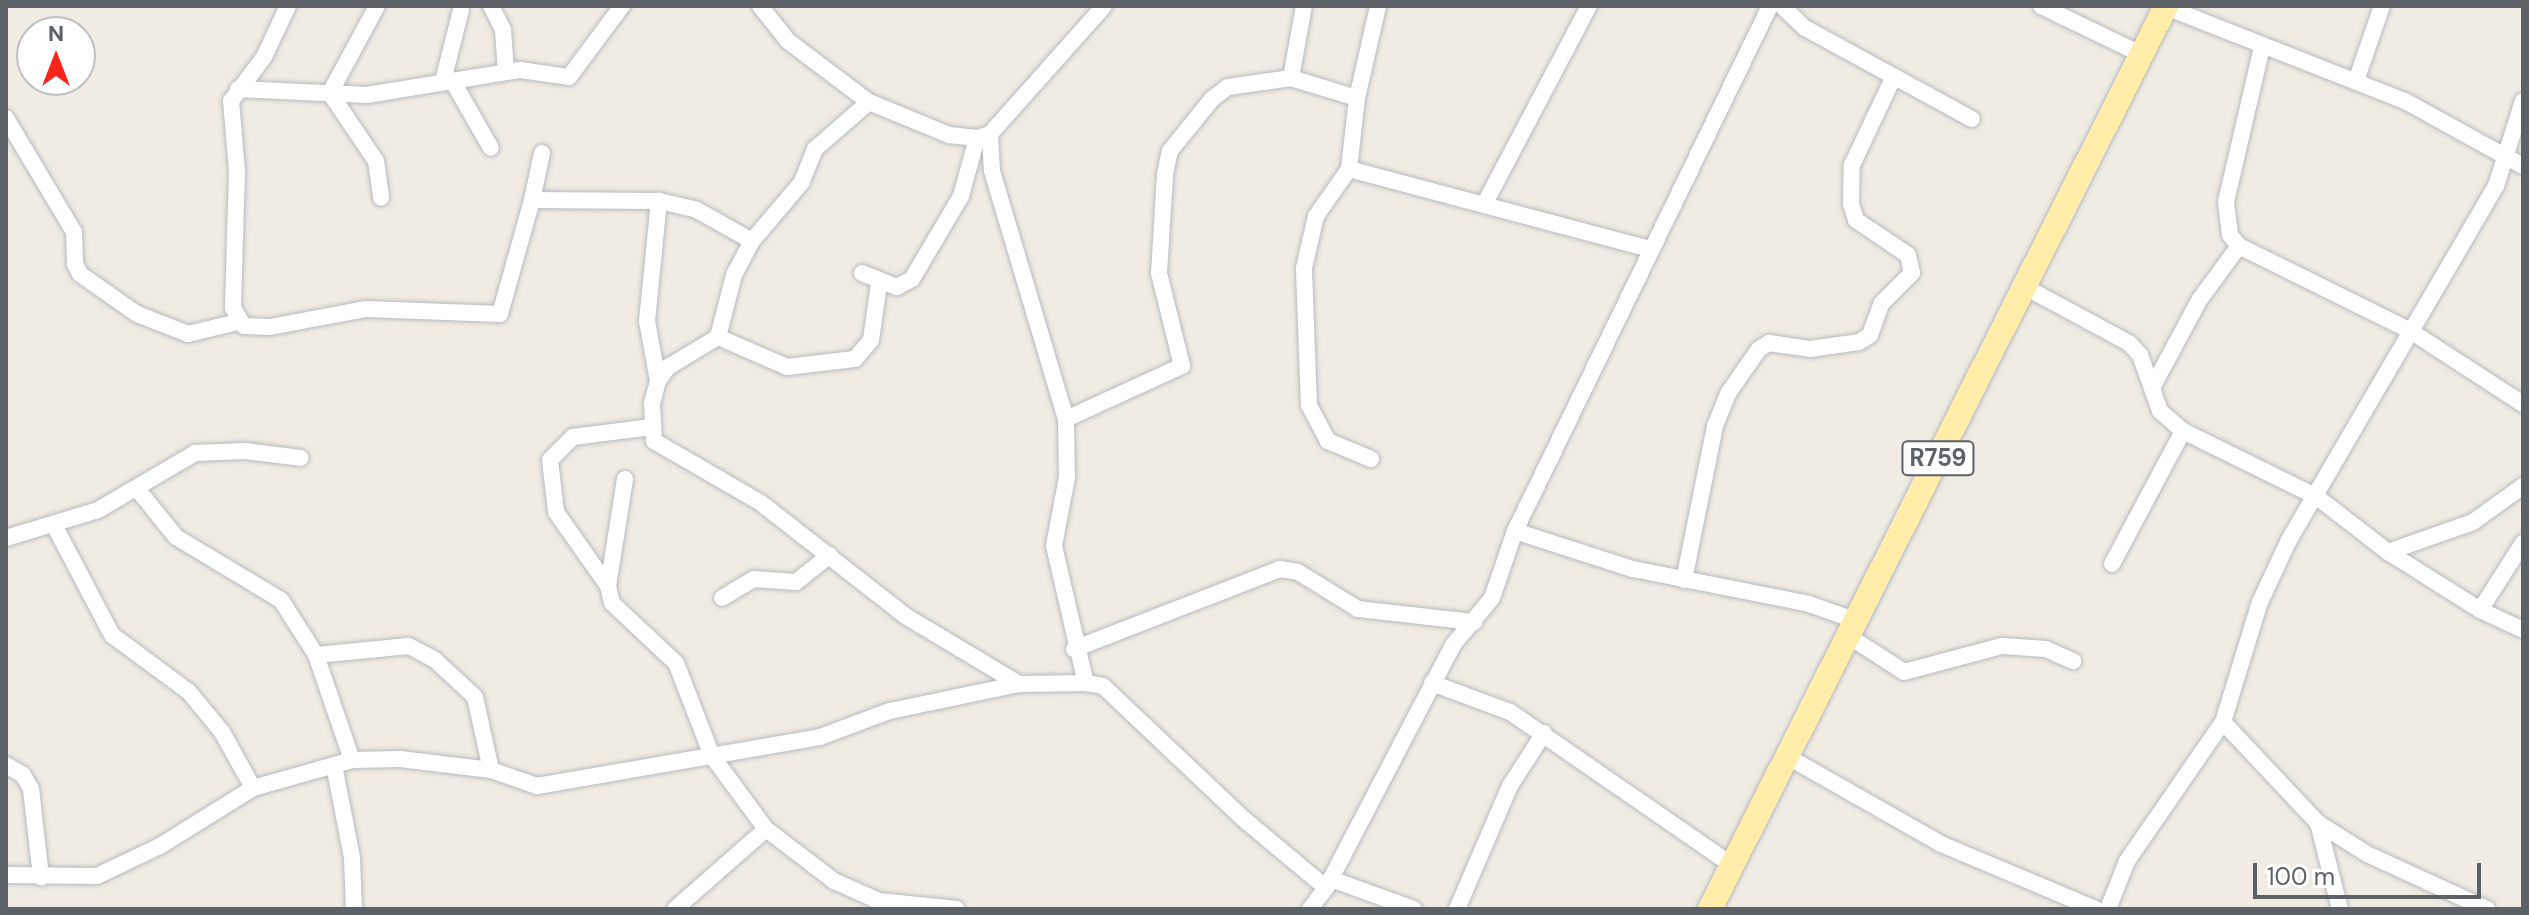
<!DOCTYPE html>
<html>
<head>
<meta charset="utf-8">
<style>
  body { margin:0 }
  #map { position:relative; width:2529px; height:915px; overflow:hidden; background:#f0ece3; font-family:"DM Sans",sans-serif }
  div>[style] { position:absolute }
  [style*='--x'] { left:calc(var(--x)*1px); top:calc(var(--y)*1px); width:calc(var(--w)*1px); rotate:calc(var(--a)*1deg) }
  .roads { filter:drop-shadow(0 0 2px #b6babf) drop-shadow(0 0 2px #b6babf) }
  .minor>* { height:16px; margin:-8px; padding:0 8px; transform-origin:8px; border-radius:8px; background:#fff }
  .primary>* { height:24px; margin:-12px; padding:0 12px; transform-origin:12px; border-radius:12px; background:#ffeda9 }
  span { translate:-50% -50%; white-space:nowrap; text-align:center; line-height:1.15; -webkit-text-stroke:6px #fff; paint-order:stroke }
  .shield-label span { padding:2px 6px; background:#fff; border:2px solid; border-radius:6px; -webkit-text-stroke-width:0 }
  .shield-label { font-size:24px; color:#5b6166; font-weight:700 }
  .frame { position:absolute; inset:0; border:8px solid #5b6166; pointer-events:none }
  .north { position:absolute; left:16px; top:16px; width:80px; height:80px; box-sizing:border-box; background:#fff; border:2px solid #bdc0c2; border-radius:50%; rotate:0deg; font-size:22px; font-weight:700; line-height:32px; text-align:center; color:#5b6166 }
  .north::after { content:''; display:block; margin:auto; width:28px; height:36px; background:#fc231d; clip-path:polygon(50% 0,100% 100%,50% 72%,0 100%) }
  .scale { position:absolute; left:2253px; top:863px; width:228px; height:36px; box-sizing:border-box; border:4px solid #5b6166; border-top:0; padding-left:10px; font-size:24px; line-height:28px; white-space:nowrap; color:#5b6166; -webkit-text-stroke:6px #fff; paint-order:stroke }
</style>
</head>
<body>
<div id="map">
  <div class="roads">
    <div class="minor">
      <i style="--x:288;--y:6;--w:56;--a:115.2"></i>
      <i style="--x:264;--y:57;--w:55;--a:126.9"></i>
      <i style="--x:231;--y:101;--w:70;--a:85.1"></i>
      <i style="--x:237;--y:171;--w:137;--a:91.7"></i>
      <i style="--x:233;--y:308;--w:21;--a:59"></i>
      <i style="--x:244;--y:326;--w:26;--a:2"></i>
      <i style="--x:270;--y:327;--w:98;--a:-10.6"></i>
      <i style="--x:366;--y:309;--w:134;--a:2.1"></i>
      <i style="--x:500;--y:314;--w:118;--a:-74.3"></i>
      <i style="--x:532;--y:200;--w:127;--a:0.5"></i>
      <i style="--x:659;--y:201;--w:37;--a:13"></i>
      <i style="--x:695;--y:209;--w:65;--a:29.3"></i>
      <i style="--x:377;--y:6;--w:99;--a:118.4"></i>
      <i style="--x:330;--y:93;--w:82;--a:55.9"></i>
      <i style="--x:376;--y:161;--w:37;--a:82"></i>
      <i style="--x:491;--y:6;--w:27;--a:63"></i>
      <i style="--x:503;--y:30;--w:42;--a:85.9"></i>
      <i style="--x:760;--y:6;--w:45;--a:51.3"></i>
      <i style="--x:788;--y:41;--w:101;--a:37"></i>
      <i style="--x:869;--y:102;--w:87;--a:22.4"></i>
      <i style="--x:949;--y:135;--w:28;--a:6"></i>
      <i style="--x:977;--y:138;--w:14;--a:-17"></i>
      <i style="--x:990;--y:134;--w:171;--a:-48.3"></i>
      <i style="--x:1782;--y:6;--w:32;--a:44"></i>
      <i style="--x:1805;--y:28;--w:190;--a:28.6"></i>
      <i style="--x:2041;--y:6;--w:113;--a:25.7"></i>
      <i style="--x:2166;--y:7;--w:259;--a:21.5"></i>
      <i style="--x:2407;--y:102;--w:132;--a:28.9"></i>
      <i style="--x:2262;--y:47;--w:159;--a:103.1"></i>
      <i style="--x:2226;--y:202;--w:33;--a:83"></i>
      <i style="--x:2230;--y:235;--w:14;--a:51"></i>
      <i style="--x:2239;--y:246;--w:190;--a:26.3"></i>
      <i style="--x:2409;--y:330;--w:136;--a:33"></i>
      <i style="--x:1291;--y:78;--w:73;--a:-79.8"></i>
      <i style="--x:452;--y:80;--w:78;--a:60.2"></i>
      <i style="--x:443;--y:81;--w:73;--a:-75.8"></i>
      <i style="--x:2356;--y:81;--w:79;--a:-70.9"></i>
      <i style="--x:238;--y:89;--w:129;--a:2.7"></i>
      <i style="--x:367;--y:95;--w:155;--a:-9.3"></i>
      <i style="--x:520;--y:70;--w:49;--a:8.1"></i>
      <i style="--x:569;--y:77;--w:89;--a:-53.3"></i>
      <i style="--x:869;--y:102;--w:72;--a:139"></i>
      <i style="--x:815;--y:149;--w:35;--a:112"></i>
      <i style="--x:802;--y:182;--w:77;--a:130.3"></i>
      <i style="--x:752;--y:241;--w:38;--a:118"></i>
      <i style="--x:734;--y:275;--w:64;--a:104.5"></i>
      <i style="--x:718;--y:337;--w:58;--a:149"></i>
      <i style="--x:668;--y:367;--w:17;--a:126"></i>
      <i style="--x:658;--y:381;--w:24;--a:105"></i>
      <i style="--x:652;--y:404;--w:37;--a:87"></i>
      <i style="--x:654;--y:441;--w:124;--a:30.1"></i>
      <i style="--x:761;--y:503;--w:185;--a:38"></i>
      <i style="--x:907;--y:617;--w:131;--a:30.9"></i>
      <i style="--x:6;--y:118;--w:133;--a:59.2"></i>
      <i style="--x:74;--y:232;--w:32;--a:88"></i>
      <i style="--x:75;--y:264;--w:11;--a:63"></i>
      <i style="--x:80;--y:274;--w:70;--a:35.1"></i>
      <i style="--x:137;--y:314;--w:55;--a:21.4"></i>
      <i style="--x:188;--y:334;--w:51;--a:-13.5"></i>
      <i style="--x:990;--y:134;--w:37;--a:87"></i>
      <i style="--x:992;--y:171;--w:259;--a:73.4"></i>
      <i style="--x:1066;--y:419;--w:58;--a:89"></i>
      <i style="--x:1067;--y:477;--w:70;--a:100.7"></i>
      <i style="--x:1054;--y:546;--w:141;--a:76.9"></i>
      <i style="--x:1349;--y:169;--w:310;--a:14.9"></i>
      <i style="--x:532;--y:200;--w:48;--a:-78"></i>
      <i style="--x:1484;--y:205;--w:225;--a:-62.2"></i>
      <i style="--x:862;--y:273;--w:38;--a:22"></i>
      <i style="--x:897;--y:287;--w:17;--a:-28"></i>
      <i style="--x:912;--y:279;--w:96;--a:-59.4"></i>
      <i style="--x:961;--y:196;--w:60;--a:-74.6"></i>
      <i style="--x:2025;--y:287;--w:118;--a:28.3"></i>
      <i style="--x:2129;--y:343;--w:16;--a:47"></i>
      <i style="--x:2140;--y:355;--w:59;--a:70.3"></i>
      <i style="--x:2160;--y:411;--w:30;--a:41"></i>
      <i style="--x:2183;--y:431;--w:149;--a:26.2"></i>
      <i style="--x:2317;--y:497;--w:90;--a:37.8"></i>
      <i style="--x:2388;--y:552;--w:109;--a:32.2"></i>
      <i style="--x:2480;--y:610;--w:47;--a:24.9"></i>
      <i style="--x:718;--y:337;--w:75;--a:23.5"></i>
      <i style="--x:787;--y:367;--w:68;--a:-6.7"></i>
      <i style="--x:855;--y:359;--w:25;--a:-50"></i>
      <i style="--x:871;--y:340;--w:57;--a:-81.9"></i>
      <i style="--x:658;--y:381;--w:61;--a:-100.4"></i>
      <i style="--x:647;--y:321;--w:121;--a:-84.3"></i>
      <i style="--x:2152;--y:388;--w:101;--a:-61.7"></i>
      <i style="--x:2200;--y:299;--w:66;--a:-53.7"></i>
      <i style="--x:1066;--y:419;--w:128;--a:-24.6"></i>
      <i style="--x:1182;--y:366;--w:96;--a:-103.9"></i>
      <i style="--x:1159;--y:273;--w:99;--a:-86.5"></i>
      <i style="--x:1165;--y:174;--w:24;--a:-78"></i>
      <i style="--x:1170;--y:151;--w:67;--a:-51.1"></i>
      <i style="--x:1212;--y:99;--w:20;--a:-37"></i>
      <i style="--x:1228;--y:87;--w:64;--a:-8.1"></i>
      <i style="--x:1291;--y:78;--w:69;--a:16.9"></i>
      <i style="--x:1371;--y:459;--w:47;--a:-157.3"></i>
      <i style="--x:1328;--y:441;--w:40;--a:-118"></i>
      <i style="--x:1309;--y:406;--w:138;--a:-92.1"></i>
      <i style="--x:1304;--y:268;--w:53;--a:-77"></i>
      <i style="--x:1316;--y:216;--w:57;--a:-54.9"></i>
      <i style="--x:1349;--y:169;--w:71;--a:-83.6"></i>
      <i style="--x:1357;--y:98;--w:94;--a:-77.1"></i>
      <i style="--x:625;--y:479;--w:108;--a:99"></i>
      <i style="--x:608;--y:586;--w:17;--a:77"></i>
      <i style="--x:612;--y:603;--w:88;--a:43.2"></i>
      <i style="--x:676;--y:663;--w:100;--a:68.8"></i>
      <i style="--x:712;--y:756;--w:91;--a:53.5"></i>
      <i style="--x:766;--y:829;--w:86;--a:37.4"></i>
      <i style="--x:834;--y:881;--w:49;--a:24"></i>
      <i style="--x:879;--y:901;--w:78;--a:5.9"></i>
      <i style="--x:138;--y:490;--w:60;--a:51"></i>
      <i style="--x:176;--y:537;--w:122;--a:31"></i>
      <i style="--x:281;--y:600;--w:65;--a:57.5"></i>
      <i style="--x:316;--y:655;--w:111;--a:71.1"></i>
      <i style="--x:54;--y:525;--w:124;--a:62.2"></i>
      <i style="--x:112;--y:635;--w:96;--a:36.5"></i>
      <i style="--x:189;--y:692;--w:52;--a:50.5"></i>
      <i style="--x:222;--y:732;--w:64;--a:61"></i>
      <i style="--x:1515;--y:531;--w:124;--a:17.9"></i>
      <i style="--x:1633;--y:569;--w:179;--a:11.2"></i>
      <i style="--x:1809;--y:604;--w:51;--a:19.5"></i>
      <i style="--x:6;--y:538;--w:96;--a:-16.9"></i>
      <i style="--x:98;--y:510;--w:113;--a:-30.4"></i>
      <i style="--x:195;--y:453;--w:50;--a:-2.3"></i>
      <i style="--x:245;--y:451;--w:56;--a:7.1"></i>
      <i style="--x:2388;--y:552;--w:90;--a:-19.4"></i>
      <i style="--x:2473;--y:522;--w:62;--a:-35.8"></i>
      <i style="--x:2112;--y:564;--w:151;--a:-61.9"></i>
      <i style="--x:1684;--y:580;--w:157;--a:-78.6"></i>
      <i style="--x:1715;--y:426;--w:37;--a:-68"></i>
      <i style="--x:1729;--y:392;--w:52;--a:-55.1"></i>
      <i style="--x:1759;--y:349;--w:12;--a:-31"></i>
      <i style="--x:1769;--y:343;--w:41;--a:8.3"></i>
      <i style="--x:1810;--y:349;--w:49;--a:-8.1"></i>
      <i style="--x:1859;--y:342;--w:13;--a:-32"></i>
      <i style="--x:1870;--y:335;--w:33;--a:-70"></i>
      <i style="--x:1881;--y:304;--w:44;--a:-45"></i>
      <i style="--x:1912;--y:273;--w:18;--a:-103"></i>
      <i style="--x:1908;--y:255;--w:63;--a:-146.1"></i>
      <i style="--x:1856;--y:220;--w:17;--a:-107"></i>
      <i style="--x:1851;--y:204;--w:39;--a:-89"></i>
      <i style="--x:1852;--y:165;--w:98;--a:-64.7"></i>
      <i style="--x:608;--y:586;--w:90;--a:-125.1"></i>
      <i style="--x:556;--y:512;--w:52;--a:-96.6"></i>
      <i style="--x:550;--y:460;--w:33;--a:-45"></i>
      <i style="--x:573;--y:437;--w:79;--a:-7.3"></i>
      <i style="--x:722;--y:598;--w:37;--a:-31"></i>
      <i style="--x:754;--y:579;--w:42;--a:4.1"></i>
      <i style="--x:796;--y:582;--w:43;--a:-38.5"></i>
      <i style="--x:2480;--y:610;--w:80;--a:-57.3"></i>
      <i style="--x:1850;--y:637;--w:64;--a:32.9"></i>
      <i style="--x:1904;--y:672;--w:101;--a:-14.9"></i>
      <i style="--x:2002;--y:646;--w:44;--a:3.9"></i>
      <i style="--x:2046;--y:649;--w:30;--a:24"></i>
      <i style="--x:1074;--y:649;--w:221;--a:-21.2"></i>
      <i style="--x:1280;--y:569;--w:18;--a:9"></i>
      <i style="--x:1298;--y:572;--w:70;--a:31.7"></i>
      <i style="--x:1358;--y:609;--w:117;--a:6.4"></i>
      <i style="--x:316;--y:655;--w:93;--a:-5.5"></i>
      <i style="--x:409;--y:646;--w:30;--a:28"></i>
      <i style="--x:435;--y:660;--w:54;--a:42.8"></i>
      <i style="--x:475;--y:697;--w:75;--a:77.6"></i>
      <i style="--x:1432;--y:683;--w:83;--a:20.4"></i>
      <i style="--x:1510;--y:712;--w:267;--a:34.6"></i>
      <i style="--x:2223;--y:722;--w:139;--a:46.8"></i>
      <i style="--x:2318;--y:823;--w:58;--a:32.3"></i>
      <i style="--x:2367;--y:854;--w:132;--a:24.6"></i>
      <i style="--x:1788;--y:757;--w:176;--a:29.6"></i>
      <i style="--x:1941;--y:844;--w:168;--a:22.8"></i>
      <i style="--x:6;--y:765;--w:20;--a:30"></i>
      <i style="--x:23;--y:775;--w:16;--a:60"></i>
      <i style="--x:31;--y:789;--w:89;--a:83.5"></i>
      <i style="--x:334;--y:765;--w:95;--a:79"></i>
      <i style="--x:352;--y:858;--w:51;--a:87.8"></i>
      <i style="--x:2318;--y:823;--w:89;--a:75.7"></i>
      <i style="--x:6;--y:875;--w:91;--a:0.6"></i>
      <i style="--x:97;--y:876;--w:70;--a:-25.5"></i>
      <i style="--x:160;--y:846;--w:110;--a:-31.9"></i>
      <i style="--x:253;--y:788;--w:103;--a:-15.8"></i>
      <i style="--x:352;--y:760;--w:48;--a:-1.2"></i>
      <i style="--x:400;--y:759;--w:92;--a:6.9"></i>
      <i style="--x:491;--y:770;--w:49;--a:19.2"></i>
      <i style="--x:537;--y:786;--w:287;--a:-9.8"></i>
      <i style="--x:820;--y:737;--w:75;--a:-20.4"></i>
      <i style="--x:890;--y:711;--w:132;--a:-11.8"></i>
      <i style="--x:1019;--y:684;--w:67;--a:-0.9"></i>
      <i style="--x:1086;--y:683;--w:17;--a:10"></i>
      <i style="--x:1103;--y:686;--w:197;--a:43.4"></i>
      <i style="--x:1246;--y:821;--w:104;--a:39.9"></i>
      <i style="--x:1331;--y:879;--w:88;--a:19.9"></i>
      <i style="--x:675;--y:909;--w:121;--a:-41.3"></i>
      <i style="--x:1310;--y:909;--w:26;--a:-53"></i>
      <i style="--x:1326;--y:888;--w:274;--a:-62.4"></i>
      <i style="--x:1453;--y:645;--w:61;--a:-50.3"></i>
      <i style="--x:1492;--y:598;--w:71;--a:-71.1"></i>
      <i style="--x:1515;--y:531;--w:584;--a:-64.09"></i>
      <i style="--x:1457;--y:909;--w:134;--a:-66.7"></i>
      <i style="--x:1510;--y:786;--w:63;--a:-57.3"></i>
      <i style="--x:2108;--y:909;--w:52;--a:-68.4"></i>
      <i style="--x:2127;--y:861;--w:169;--a:-55.4"></i>
      <i style="--x:2223;--y:722;--w:126;--a:-72.9"></i>
      <i style="--x:2260;--y:602;--w:68;--a:-64.9"></i>
      <i style="--x:2289;--y:540;--w:410;--a:-59.7"></i>
      <i style="--x:2496;--y:186;--w:89;--a:-72.4"></i>
    </div>
    <div class="primary">
      <i style="--x:1710;--y:909;--w:1012;--a:-63.21"></i>
    </div>
  </div>
  <div class="shield-label">
    <span style="left:1938px;top:458px">R759</span>
  </div>
  <div class="frame"></div>
  <div class="north">N</div>
  <div class="scale">100 m</div>
</div>
</body>
</html>
